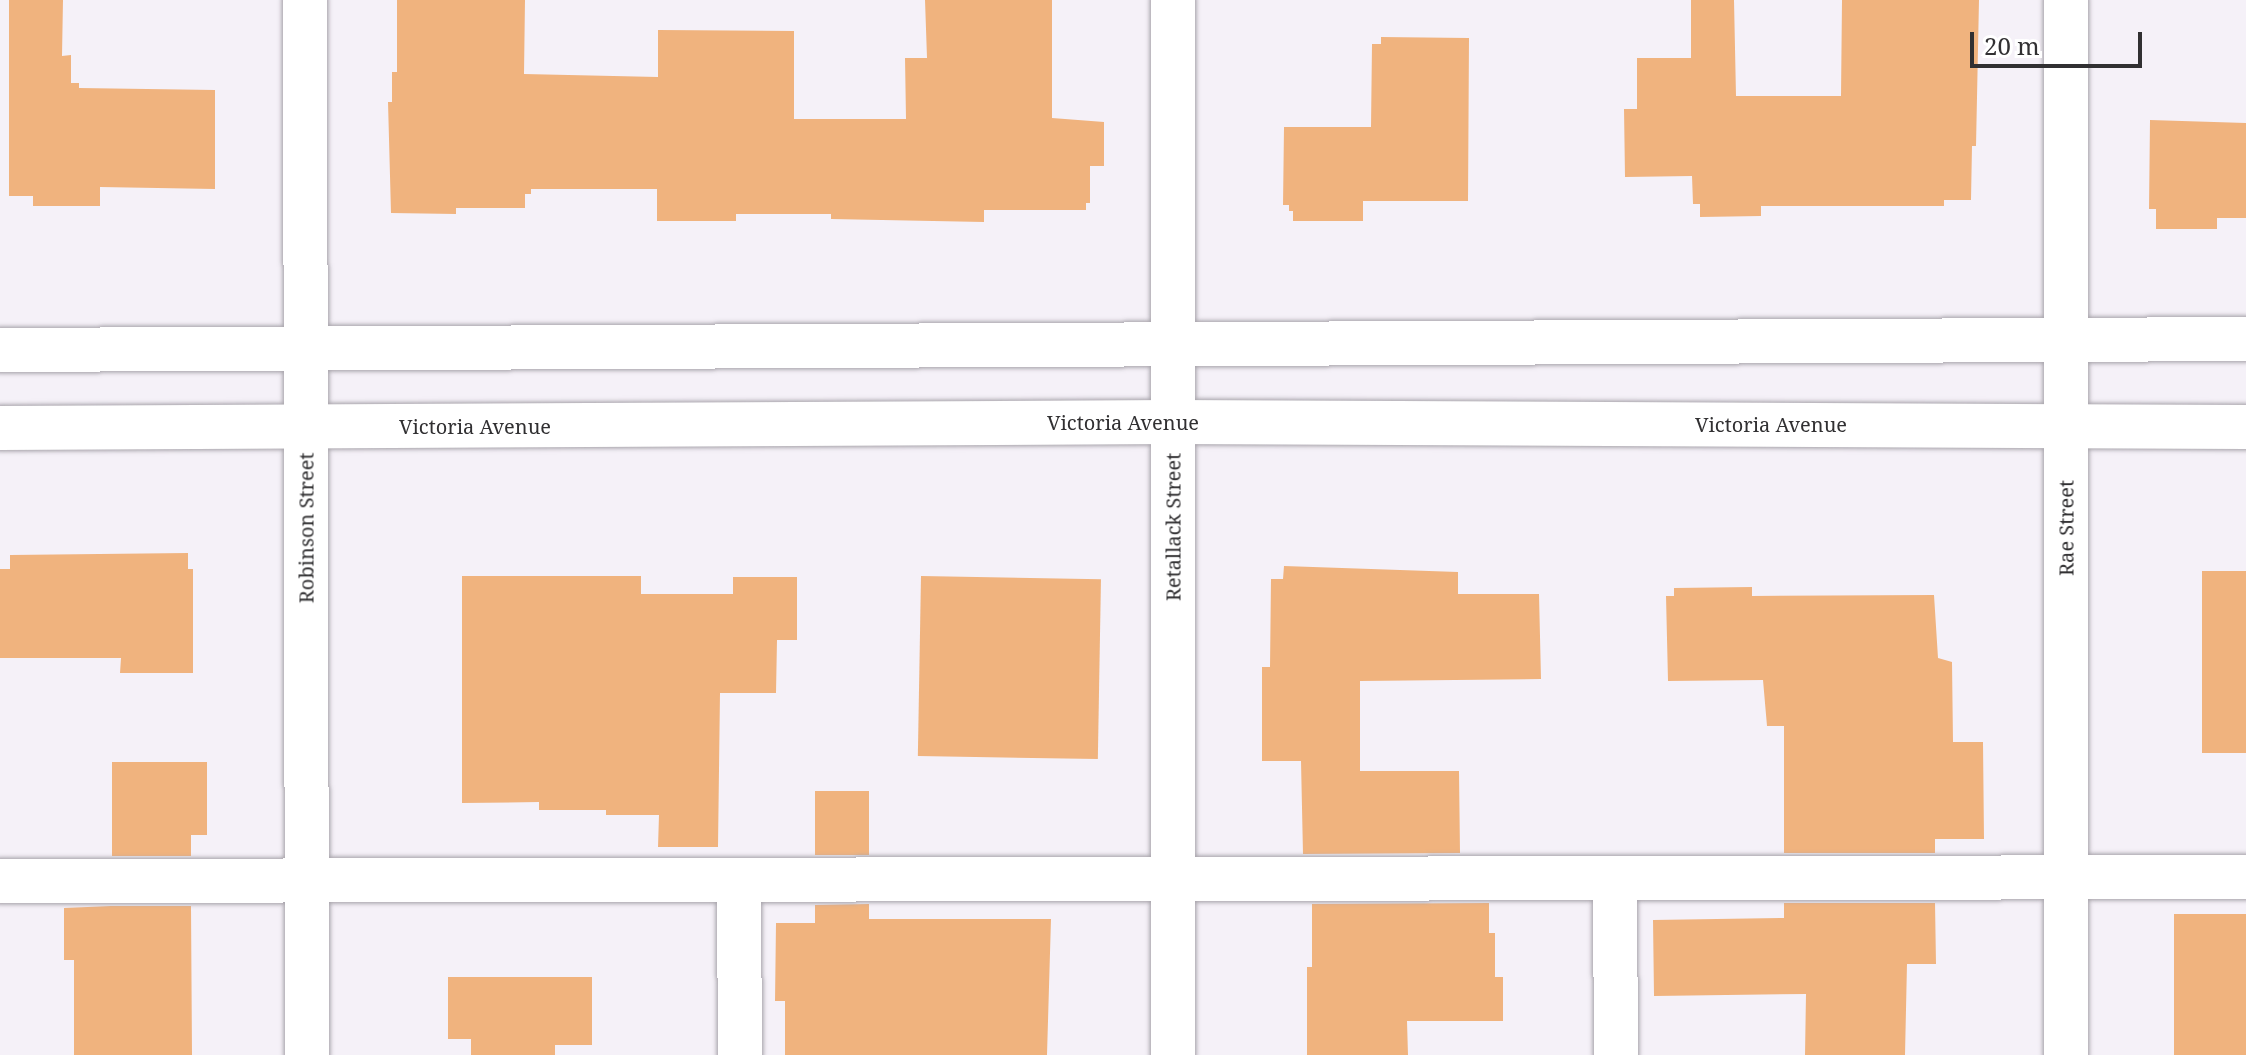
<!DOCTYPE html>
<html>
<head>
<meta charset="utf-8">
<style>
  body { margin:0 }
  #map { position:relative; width:2246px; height:1055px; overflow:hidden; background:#f5f1f8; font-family:"Noto Serif",serif }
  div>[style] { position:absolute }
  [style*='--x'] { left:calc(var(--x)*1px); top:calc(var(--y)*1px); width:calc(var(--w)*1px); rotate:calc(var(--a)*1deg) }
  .building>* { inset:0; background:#f0b37e; transform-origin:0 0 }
  .roads { filter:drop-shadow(0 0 2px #a9a5ac) drop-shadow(0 0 2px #a9a5ac) }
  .minor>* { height:44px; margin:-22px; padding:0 22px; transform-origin:22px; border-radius:22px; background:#fff }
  span { translate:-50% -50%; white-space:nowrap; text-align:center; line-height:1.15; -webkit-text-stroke:8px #fff; paint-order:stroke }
  .street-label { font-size:20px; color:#313032 }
  .scale { position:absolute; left:1970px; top:32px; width:172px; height:36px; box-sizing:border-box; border:4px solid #313032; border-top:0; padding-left:10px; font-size:24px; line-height:28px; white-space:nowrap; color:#313032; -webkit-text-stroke:6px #fff; paint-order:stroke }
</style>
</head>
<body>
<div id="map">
  <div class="building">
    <i style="clip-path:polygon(9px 0,63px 0,62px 56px,71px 55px,71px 83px,79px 83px,79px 88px,215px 90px,215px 189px,100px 187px,100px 206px,33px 206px,33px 196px,9px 196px)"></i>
    <i style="clip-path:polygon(397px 0,525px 0,524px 74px,658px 77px,658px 30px,794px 31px,794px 119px,906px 119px,905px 58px,927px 58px,925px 0,1052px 0,1052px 118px,1104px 122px,1104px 166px,1090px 166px,1090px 203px,1086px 203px,1086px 210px,984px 210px,984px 222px,831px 219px,831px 214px,736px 214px,736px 221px,657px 221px,657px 189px,531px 189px,531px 194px,525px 194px,525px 208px,456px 208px,456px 214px,391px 213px,388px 102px,392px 102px,392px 72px,397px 72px)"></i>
    <i style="clip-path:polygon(1691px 0,1734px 0,1736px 96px,1841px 96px,1842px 0,1979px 0,1976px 146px,1972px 146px,1971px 200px,1944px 200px,1944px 206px,1761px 206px,1761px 216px,1700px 217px,1700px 204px,1693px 204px,1692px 176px,1625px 177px,1624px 109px,1637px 109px,1637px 58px,1691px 58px)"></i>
    <i style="clip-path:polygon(1381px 37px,1469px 38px,1468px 201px,1363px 201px,1363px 221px,1293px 221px,1293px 211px,1289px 211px,1289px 205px,1283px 205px,1284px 127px,1371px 127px,1372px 44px,1381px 44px)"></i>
    <i style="clip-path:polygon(2150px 120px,2246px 123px,2246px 218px,2217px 218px,2217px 229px,2156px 229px,2156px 209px,2149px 209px)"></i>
    <i style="clip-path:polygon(188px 553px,188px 569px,193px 569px,193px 673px,120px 673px,121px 658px,0 658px,0 569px,10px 569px,10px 555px)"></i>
    <i style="clip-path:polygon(1284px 566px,1458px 572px,1458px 594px,1539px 594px,1541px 679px,1360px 681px,1360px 771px,1459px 771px,1460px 853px,1303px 854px,1301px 761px,1262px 761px,1262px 667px,1270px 667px,1271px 579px,1283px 579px)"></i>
    <i style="left:2246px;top:571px;width:182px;height:44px;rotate:90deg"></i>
    <i style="clip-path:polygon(462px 576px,641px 576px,641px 594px,733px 594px,733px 577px,797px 577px,797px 640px,777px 640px,776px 693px,720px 693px,718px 847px,658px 847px,659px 815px,606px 815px,606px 810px,539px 810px,539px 802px,462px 803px)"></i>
    <i style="left:921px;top:576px;width:180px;height:180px;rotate:1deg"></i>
    <i style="clip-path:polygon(1752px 587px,1752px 596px,1934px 595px,1938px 658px,1952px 662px,1953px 742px,1983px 742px,1984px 839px,1935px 839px,1935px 853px,1784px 853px,1784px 726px,1767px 726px,1763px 680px,1668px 681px,1666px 596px,1674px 596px,1674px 588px)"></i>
    <i style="clip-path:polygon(112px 762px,207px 762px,207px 835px,191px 835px,191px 856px,112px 856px)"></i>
    <i style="left:815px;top:791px;width:54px;height:64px"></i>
    <i style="clip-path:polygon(1489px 903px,1489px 933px,1495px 933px,1495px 977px,1503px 977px,1503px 1021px,1407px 1021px,1408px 1055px,1307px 1055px,1307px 967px,1312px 967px,1312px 904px)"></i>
    <i style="clip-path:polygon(1784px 903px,1935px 903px,1936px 964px,1907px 964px,1905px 1055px,1805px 1055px,1806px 994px,1654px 996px,1653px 920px,1784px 918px)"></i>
    <i style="clip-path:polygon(869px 904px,869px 919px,1051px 919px,1047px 1055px,785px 1055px,785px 1001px,775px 1001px,776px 923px,815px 923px,815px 905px)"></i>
    <i style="clip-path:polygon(111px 906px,191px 906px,192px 1055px,74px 1055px,74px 960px,64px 960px,64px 908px)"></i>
    <i style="left:2174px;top:914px;width:72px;height:141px"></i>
    <i style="clip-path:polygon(448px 977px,592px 977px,592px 1045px,555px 1045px,555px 1055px,471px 1055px,471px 1039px,448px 1039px)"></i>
  </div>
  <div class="roads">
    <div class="minor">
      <i style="--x:305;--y:0;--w:1055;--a:89.89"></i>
      <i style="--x:1173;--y:0;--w:1055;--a:90"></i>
      <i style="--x:2066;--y:0;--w:1055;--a:90"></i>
      <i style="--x:0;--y:350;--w:2246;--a:-0.28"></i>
      <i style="--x:0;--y:428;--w:1173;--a:-0.29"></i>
      <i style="--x:1173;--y:422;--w:1073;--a:0.27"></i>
      <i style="--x:1615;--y:879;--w:176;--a:89.7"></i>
      <i style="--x:739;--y:880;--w:175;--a:89.7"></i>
      <i style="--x:0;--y:881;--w:2246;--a:-0.1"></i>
    </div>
  </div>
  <div class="street-label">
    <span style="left:1123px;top:422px">Victoria Avenue</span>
    <span style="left:1771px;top:424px">Victoria Avenue</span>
    <span style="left:475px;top:426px">Victoria Avenue</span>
    <span style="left:1173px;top:527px;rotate:-90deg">Retallack Street</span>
    <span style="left:306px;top:528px;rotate:-90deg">Robinson Street</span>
    <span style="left:2066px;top:528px;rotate:-90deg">Rae Street</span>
  </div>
  <div class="scale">20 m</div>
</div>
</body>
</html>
